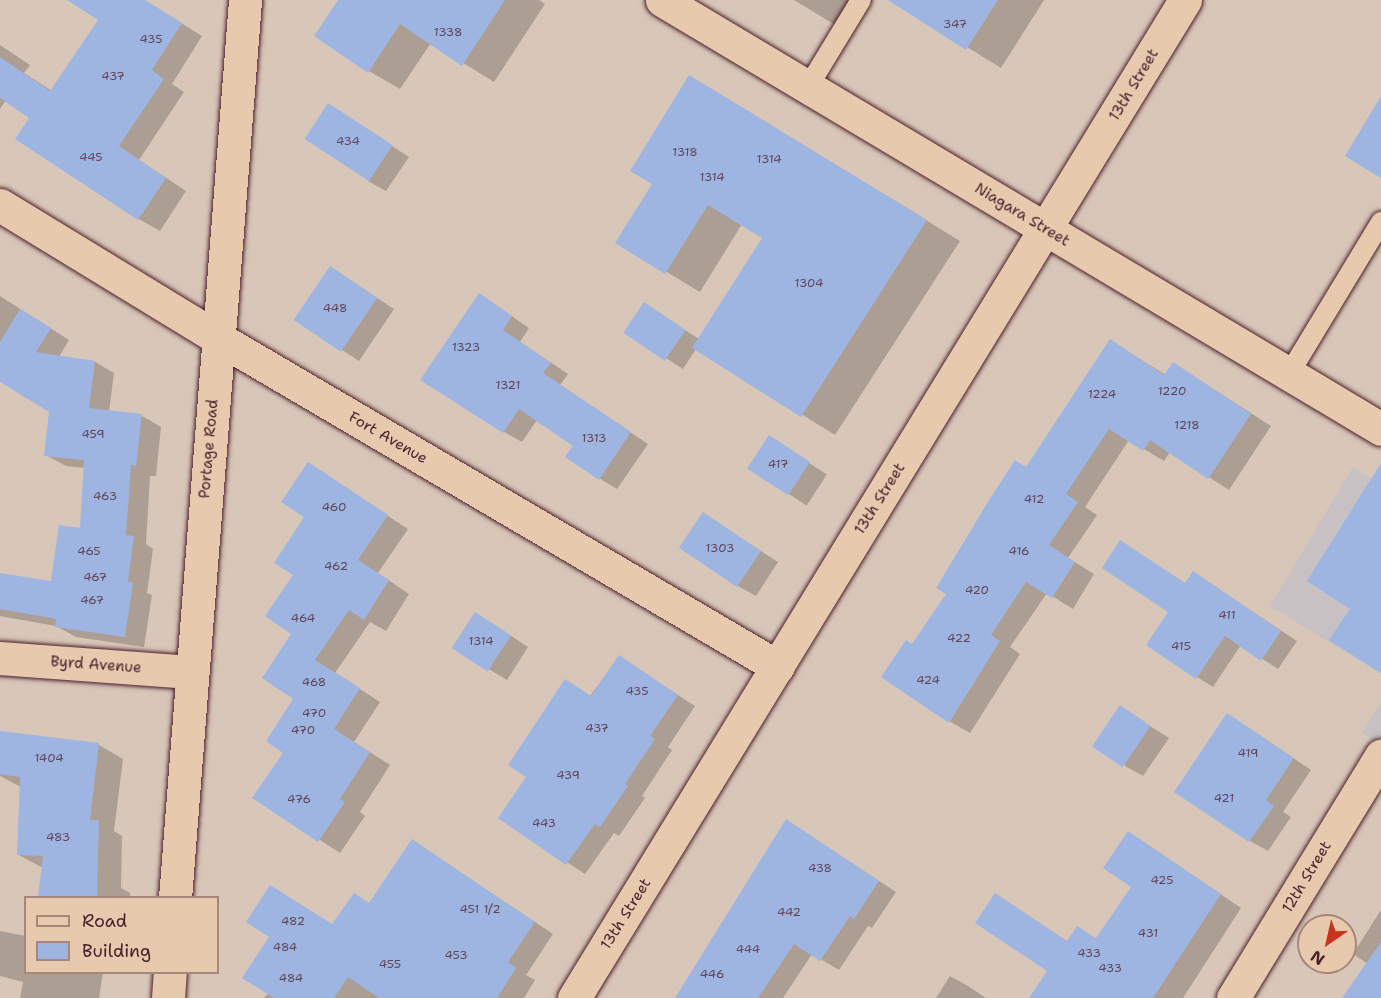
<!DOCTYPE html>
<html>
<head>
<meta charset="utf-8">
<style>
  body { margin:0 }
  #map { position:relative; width:1381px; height:998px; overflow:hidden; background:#d8c6b8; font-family:"Shantell Sans",sans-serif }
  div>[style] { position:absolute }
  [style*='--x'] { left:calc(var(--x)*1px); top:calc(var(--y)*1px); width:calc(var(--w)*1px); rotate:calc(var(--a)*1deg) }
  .built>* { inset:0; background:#c7c1c4 }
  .shadow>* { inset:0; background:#0003; transform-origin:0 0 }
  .building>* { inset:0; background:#9eb4e1; transform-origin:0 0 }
  .roads { filter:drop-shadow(0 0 2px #4a1f2b) drop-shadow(0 0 2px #4a1f2b) }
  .service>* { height:20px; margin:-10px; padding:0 10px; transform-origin:10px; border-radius:10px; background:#e7caae }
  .minor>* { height:33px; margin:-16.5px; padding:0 16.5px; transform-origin:16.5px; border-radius:16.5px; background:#e7caae }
  .tertiary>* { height:33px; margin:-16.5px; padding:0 16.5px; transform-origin:16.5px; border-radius:16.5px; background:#e7caae }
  span { translate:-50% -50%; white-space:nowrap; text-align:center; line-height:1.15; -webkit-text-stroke:4.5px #e7caae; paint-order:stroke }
  .number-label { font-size:12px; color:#5f4458 }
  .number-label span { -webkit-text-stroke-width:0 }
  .street-label { font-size:15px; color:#4a1f2b }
  .legend { position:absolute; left:24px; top:896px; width:195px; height:78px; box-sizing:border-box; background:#e7caae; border:2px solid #a8867a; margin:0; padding:8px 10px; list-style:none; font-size:18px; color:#4a1f2b }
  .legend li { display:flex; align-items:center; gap:12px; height:30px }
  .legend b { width:30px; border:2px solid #a8867a }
  .north { position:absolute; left:1297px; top:914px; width:60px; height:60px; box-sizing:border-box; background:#e7caae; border:2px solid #a8867a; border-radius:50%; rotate:214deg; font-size:16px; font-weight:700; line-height:24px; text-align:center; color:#4a1f2b }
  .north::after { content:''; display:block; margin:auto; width:21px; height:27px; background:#c8321e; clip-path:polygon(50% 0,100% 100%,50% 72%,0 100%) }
</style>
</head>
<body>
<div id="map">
  <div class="built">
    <i style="clip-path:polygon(1353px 467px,1381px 485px,1381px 674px,1270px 606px)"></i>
    <i style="clip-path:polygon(1381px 701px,1381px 745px,1362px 733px)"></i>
  </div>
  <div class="shadow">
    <i style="clip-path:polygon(86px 0,144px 0,202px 36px,172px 84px,184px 92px,139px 160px,186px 191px,160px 231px,139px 219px,32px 117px,6px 100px,0 109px,0 45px,30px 65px,24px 73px,52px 91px,100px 19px)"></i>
    <i style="clip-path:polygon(340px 0,539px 0,545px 4px,494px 82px,431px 43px,400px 89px,369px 71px)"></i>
    <i style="clip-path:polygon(794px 0,873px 0,850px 34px)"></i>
    <i style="clip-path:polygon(891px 0,1044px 0,1001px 68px)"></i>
    <i style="clip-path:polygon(723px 96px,960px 241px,835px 435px,696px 349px,683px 369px,626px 332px,645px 304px,699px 339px,764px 237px,742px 224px,700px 292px,617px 242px)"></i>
    <i style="clip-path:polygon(329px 105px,409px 157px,386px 191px,368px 181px)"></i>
    <i style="clip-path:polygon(348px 279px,394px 309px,359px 361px,296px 320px)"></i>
    <i style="clip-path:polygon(0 296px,69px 340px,59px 357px,95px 362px,114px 373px,109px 412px,142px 416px,161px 427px,156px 476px,150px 476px,146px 544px,153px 549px,147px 593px,152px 595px,144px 647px,76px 637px,56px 626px,0 616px,0 574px,52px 583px,81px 530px,85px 468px,66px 466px,46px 455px,51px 412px,0 380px)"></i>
    <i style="clip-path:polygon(497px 306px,529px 328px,520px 342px,568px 374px,560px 385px,648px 444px,617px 489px,599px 478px,575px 445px,537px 420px,522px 442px,504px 432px)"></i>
    <i style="clip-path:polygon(1110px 341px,1166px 375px,1193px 376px,1271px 426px,1229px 490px,1170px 452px,1164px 461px,1129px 440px,1085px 507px,1097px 515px,1068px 558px,1094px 574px,1073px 609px,1047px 593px,1010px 647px,1020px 654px,970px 733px,949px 721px,913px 646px)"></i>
    <i style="left:769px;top:437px;width:69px;height:37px;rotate:33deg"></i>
    <i style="clip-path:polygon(308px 464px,408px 529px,378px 573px,409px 594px,386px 631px,370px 622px,335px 673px,380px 702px,354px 742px,390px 765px,360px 812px,365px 816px,340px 853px,255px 798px,285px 752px,295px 698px,295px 574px,306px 517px)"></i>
    <i style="clip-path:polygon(703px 514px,778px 562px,756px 596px,738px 586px)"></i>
    <i style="clip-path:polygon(1121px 542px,1186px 584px,1194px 573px,1297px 641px,1278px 669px,1241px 645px,1213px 687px,1197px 677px,1170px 612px)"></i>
    <i style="clip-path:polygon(493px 624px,528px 647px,507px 680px,454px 648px)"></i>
    <i style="clip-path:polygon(619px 657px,695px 706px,668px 747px,672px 750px,642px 796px,645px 798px,619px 836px,614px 833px,585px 874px,500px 818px)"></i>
    <i style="clip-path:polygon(1120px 707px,1169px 738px,1143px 776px,1125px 766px)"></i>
    <i style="clip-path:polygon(1246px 726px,1311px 770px,1283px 812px,1291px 817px,1268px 851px,1250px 841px)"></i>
    <i style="clip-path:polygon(0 734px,99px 745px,123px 759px,114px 831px,122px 836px,121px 888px,130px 893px,130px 898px,39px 898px,43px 868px,19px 855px,21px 787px,0 776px)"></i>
    <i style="clip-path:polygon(804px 832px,896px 892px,872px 928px,868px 926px,839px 970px,812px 954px,783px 998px,685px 998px)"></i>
    <i style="clip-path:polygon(413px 841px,553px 934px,526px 975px,535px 980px,524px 998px,264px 998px,333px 926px,370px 904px)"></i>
    <i style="clip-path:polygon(1150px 846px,1241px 908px,1183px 998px,1031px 998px,1049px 971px,996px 895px,1068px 942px,1097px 939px,1133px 887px)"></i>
    <i style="clip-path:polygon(1381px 910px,1381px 998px,1344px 998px,1368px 964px,1353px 954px)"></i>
    <i style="clip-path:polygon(0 931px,26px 936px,26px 972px,103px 972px,99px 998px,20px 998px,23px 982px,0 976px)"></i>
    <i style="clip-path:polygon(950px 976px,968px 986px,986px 998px,936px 998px)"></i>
  </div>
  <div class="building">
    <i style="clip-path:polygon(67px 0,145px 0,182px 23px,152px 70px,164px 79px,119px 146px,166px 178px,138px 220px,15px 139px,29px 118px,0 98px,0 57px,50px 91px,98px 20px)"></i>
    <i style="clip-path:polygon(338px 0,505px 0,462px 66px,400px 24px,368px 73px,314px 36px)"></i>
    <i style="clip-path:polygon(888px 0,998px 0,966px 50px)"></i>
    <i style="clip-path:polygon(689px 75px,927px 220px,801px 417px,692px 348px,762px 238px,708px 205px,665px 274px,615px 243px,652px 184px,630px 171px)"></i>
    <i style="clip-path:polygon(1381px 96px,1381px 178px,1345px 156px)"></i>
    <i style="left:328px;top:103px;width:77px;height:43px;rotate:33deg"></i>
    <i style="left:330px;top:266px;width:57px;height:65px;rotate:34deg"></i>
    <i style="clip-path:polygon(479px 293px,512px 316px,503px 330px,551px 363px,543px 373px,631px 432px,599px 480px,565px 457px,573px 446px,519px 409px,503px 433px,420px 380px)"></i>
    <i style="left:644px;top:302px;width:50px;height:37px;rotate:34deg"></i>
    <i style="clip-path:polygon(20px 309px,51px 328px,36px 352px,95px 361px,89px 408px,142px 414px,136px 466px,131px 465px,126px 535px,134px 536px,128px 581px,133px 583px,125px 637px,55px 627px,56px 619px,0 609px,0 573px,51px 581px,59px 525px,80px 528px,84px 460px,44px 456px,49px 412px,0 382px,0 342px)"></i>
    <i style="clip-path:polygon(1110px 339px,1164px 375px,1173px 362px,1251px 414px,1208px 479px,1150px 440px,1143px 451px,1109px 429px,1066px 494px,1078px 502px,1049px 545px,1075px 562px,1052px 598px,1026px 582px,991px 635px,1000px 641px,949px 723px,881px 677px,906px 640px,912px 644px,946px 594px,936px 588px,991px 497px,1015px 460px,1026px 467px)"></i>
    <i style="left:769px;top:435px;width:49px;height:40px;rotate:33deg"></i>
    <i style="clip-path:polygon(308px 462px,388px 515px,358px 560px,389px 580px,364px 620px,349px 610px,315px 660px,360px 688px,334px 729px,370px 752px,340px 799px,345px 802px,318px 842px,252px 798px,283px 753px,266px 741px,293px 699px,262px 678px,291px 634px,265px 616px,293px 575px,274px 563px,304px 517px,281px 502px)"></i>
    <i style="clip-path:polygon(1381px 463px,1381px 673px,1329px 640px,1350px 609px,1307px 581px)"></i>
    <i style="left:703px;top:512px;width:70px;height:43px;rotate:34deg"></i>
    <i style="clip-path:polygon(1120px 540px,1185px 583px,1193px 571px,1281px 631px,1261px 661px,1225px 636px,1196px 679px,1146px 645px,1168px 612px,1102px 568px)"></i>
    <i style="left:475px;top:612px;width:43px;height:43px;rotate:33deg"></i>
    <i style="clip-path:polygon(619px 655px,678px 695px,650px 736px,655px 739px,625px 784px,628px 786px,600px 827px,595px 824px,566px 865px,498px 818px,526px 777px,508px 765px,565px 679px,591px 696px)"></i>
    <i style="left:1120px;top:705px;width:37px;height:50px;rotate:34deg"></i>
    <i style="clip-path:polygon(1227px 713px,1294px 758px,1266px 800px,1274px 806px,1249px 842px,1174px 792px)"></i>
    <i style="clip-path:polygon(0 731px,99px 743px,90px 820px,99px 820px,97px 897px,38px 897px,43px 856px,17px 855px,20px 777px,0 774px)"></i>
    <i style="clip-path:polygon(786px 819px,879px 881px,854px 919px,850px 916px,820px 961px,794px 944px,758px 998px,675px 998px)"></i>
    <i style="clip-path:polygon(1128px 831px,1221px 894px,1153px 998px,1029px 998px,1047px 971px,975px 923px,995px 893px,1067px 941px,1077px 926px,1096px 938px,1131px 887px,1103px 868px)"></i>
    <i style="clip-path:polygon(412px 839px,535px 922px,508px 962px,516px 968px,497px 998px,379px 998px,348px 977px,334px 998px,274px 998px,242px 978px,269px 937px,246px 922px,270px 885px,332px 924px,354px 893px,369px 903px)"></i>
    <i style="clip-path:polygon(1381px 942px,1381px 998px,1342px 998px)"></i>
  </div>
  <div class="roads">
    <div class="service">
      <i style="--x:808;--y:87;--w:102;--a:-58.7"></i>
      <i style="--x:1289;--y:374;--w:178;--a:-58.8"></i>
    </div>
    <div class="minor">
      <i style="--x:0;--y:205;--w:255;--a:31.4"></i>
      <i style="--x:218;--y:338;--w:649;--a:30.43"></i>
      <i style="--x:0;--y:658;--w:192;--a:4.2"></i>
      <i style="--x:574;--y:998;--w:1170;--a:-58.52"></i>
      <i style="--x:1233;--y:998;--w:284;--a:-58.6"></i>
    </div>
    <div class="tertiary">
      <i style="--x:662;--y:0;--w:837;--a:30.82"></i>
      <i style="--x:175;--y:898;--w:901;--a:-85.54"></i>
      <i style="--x:168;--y:998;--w:26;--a:-86"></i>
    </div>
  </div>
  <div class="number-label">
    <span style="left:955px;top:25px">347</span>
    <span style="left:448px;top:33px">1338</span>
    <span style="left:151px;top:40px">435</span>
    <span style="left:113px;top:77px">437</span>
    <span style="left:348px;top:142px">434</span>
    <span style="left:685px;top:153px">1318</span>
    <span style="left:91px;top:158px">445</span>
    <span style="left:769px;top:160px">1314</span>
    <span style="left:712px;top:178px">1314</span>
    <span style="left:809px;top:284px">1304</span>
    <span style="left:335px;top:309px">448</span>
    <span style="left:466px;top:348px">1323</span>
    <span style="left:508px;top:386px">1321</span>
    <span style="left:1172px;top:392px">1220</span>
    <span style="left:1102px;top:395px">1224</span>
    <span style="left:1187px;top:426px">1218</span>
    <span style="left:93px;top:435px">459</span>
    <span style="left:594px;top:439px">1313</span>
    <span style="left:778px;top:465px">417</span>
    <span style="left:105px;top:497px">463</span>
    <span style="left:1034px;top:500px">412</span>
    <span style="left:334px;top:508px">460</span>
    <span style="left:720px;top:549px">1303</span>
    <span style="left:89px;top:552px">465</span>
    <span style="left:1019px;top:552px">416</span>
    <span style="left:336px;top:567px">462</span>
    <span style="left:95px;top:578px">467</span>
    <span style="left:977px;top:591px">420</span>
    <span style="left:92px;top:601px">467</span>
    <span style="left:1227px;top:616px">411</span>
    <span style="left:303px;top:619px">464</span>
    <span style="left:959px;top:639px">422</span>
    <span style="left:481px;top:642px">1314</span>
    <span style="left:1181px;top:647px">415</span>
    <span style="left:928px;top:681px">424</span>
    <span style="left:314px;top:683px">468</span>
    <span style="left:637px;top:692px">435</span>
    <span style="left:314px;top:714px">470</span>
    <span style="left:597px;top:729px">437</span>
    <span style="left:303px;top:731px">470</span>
    <span style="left:1248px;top:754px">419</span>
    <span style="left:49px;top:759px">1404</span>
    <span style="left:568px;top:776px">439</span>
    <span style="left:1224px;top:799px">421</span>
    <span style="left:299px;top:800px">476</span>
    <span style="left:544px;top:824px">443</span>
    <span style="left:58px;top:838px">483</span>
    <span style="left:820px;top:869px">438</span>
    <span style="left:1162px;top:881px">425</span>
    <span style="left:480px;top:910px">451 1/2</span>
    <span style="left:789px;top:913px">442</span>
    <span style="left:293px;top:922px">482</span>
    <span style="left:1148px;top:934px">431</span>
    <span style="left:285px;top:948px">484</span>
    <span style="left:748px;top:950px">444</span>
    <span style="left:1089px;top:954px">433</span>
    <span style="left:456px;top:956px">453</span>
    <span style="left:390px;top:965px">455</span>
    <span style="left:1110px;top:969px">433</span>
    <span style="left:712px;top:975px">446</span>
    <span style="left:291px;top:979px">484</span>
  </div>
  <div class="street-label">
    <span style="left:1134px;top:85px;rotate:-59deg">13th Street</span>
    <span style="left:1022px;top:215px;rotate:31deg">Niagara Street</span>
    <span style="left:388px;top:438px;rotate:30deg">Fort Avenue</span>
    <span style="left:209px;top:449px;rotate:-85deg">Portage Road</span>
    <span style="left:880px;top:499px;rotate:-58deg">13th Street</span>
    <span style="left:96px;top:665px;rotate:4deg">Byrd Avenue</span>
    <span style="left:1307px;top:877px;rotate:-59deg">12th Street</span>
    <span style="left:626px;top:914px;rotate:-58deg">13th Street</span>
  </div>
  <ul class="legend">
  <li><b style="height:8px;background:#e7caae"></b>Road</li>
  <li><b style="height:16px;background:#9eb4e1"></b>Building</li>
  </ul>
  <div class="north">N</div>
</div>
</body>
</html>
